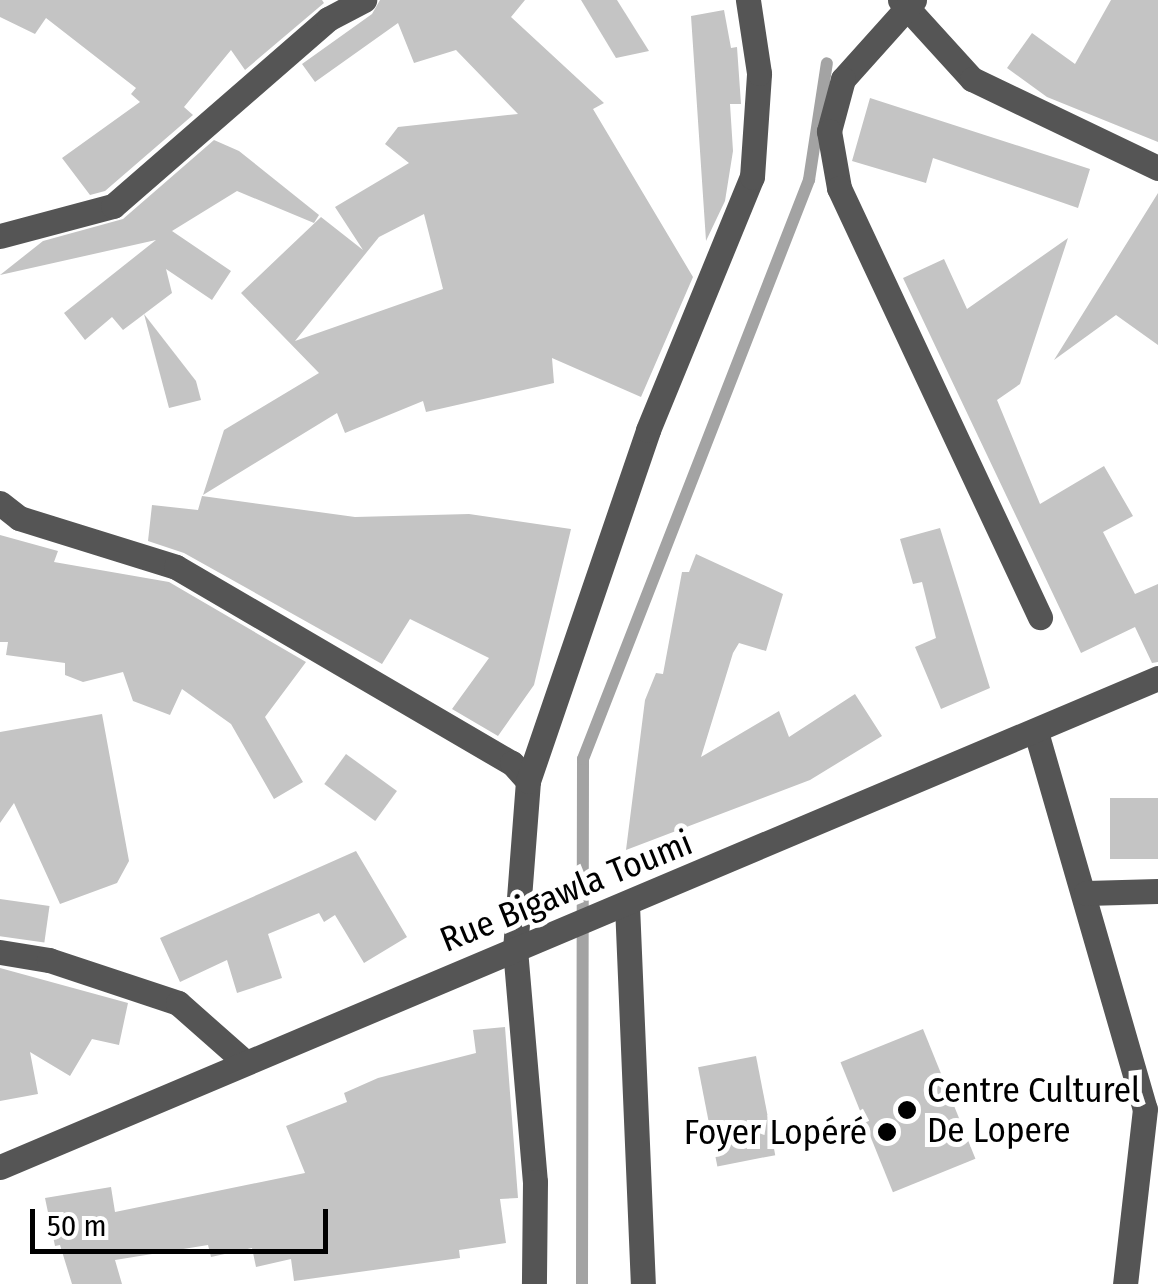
<!DOCTYPE html>
<html>
<head>
<meta charset="utf-8">
<style>
  body { margin:0 }
  #map { position:relative; width:1158px; height:1284px; overflow:hidden; background:#fff; font-family:"Fira Sans Condensed",sans-serif }
  div>[style] { position:absolute }
  [style*='--x'] { left:calc(var(--x)*1px); top:calc(var(--y)*1px); width:calc(var(--w)*1px); rotate:calc(var(--a)*1deg) }
  .stream>* { height:12px; margin:-6px; padding:0 6px; transform-origin:6px; border-radius:6px; background:#a3a3a3 }
  .building>* { inset:0; background:#c4c4c4; transform-origin:0 0 }
  .minor>* { height:25px; margin:-12.5px; padding:0 12.5px; transform-origin:12.5px; border-radius:12.5px; background:#555 }
  .dots>* { width:28px; height:28px; translate:-50% -50%; box-sizing:border-box; border:5px solid #fff; border-radius:50% }
  span { translate:-50% -50%; white-space:nowrap; text-align:center; line-height:1.15; -webkit-text-stroke:10px #fff; paint-order:stroke }
  .street-label { font-size:35px; color:#000 }
  .poi-label { font-size:35px; color:#000 }
  .left { translate:0 -50%; text-align:left }
  .right { translate:-100% -50%; text-align:right }
  .scale { position:absolute; left:30px; top:1209px; width:298px; height:45px; box-sizing:border-box; border:5px solid #000; border-top:0; padding-left:12px; font-size:30px; line-height:35px; white-space:nowrap; color:#000; -webkit-text-stroke:8px #fff; paint-order:stroke }
</style>
</head>
<body>
<div id="map">
  <div class="stream">
    <i style="--x:582;--y:1284;--w:525;--a:-89.89"></i>
    <i style="--x:583;--y:759;--w:622;--a:-68.68"></i>
    <i style="--x:809;--y:180;--w:118;--a:-81.3"></i>
  </div>
  <div class="building">
    <i style="clip-path:polygon(0 0,322px 0,324px 3px,245px 70px,231px 50px,184px 107px,193px 115px,105px 191px,90px 195px,62px 158px,140px 102px,131px 94px,136px 88px,46px 18px,35px 34px,0 17px)"></i>
    <i style="clip-path:polygon(evenodd,380px 0,525px 0,511px 17px,604px 103px,593px 109px,693px 277px,641px 397px,552px 358px,554px 383px,426px 412px,423px 401px,345px 433px,337px 413px,203px 495px,224px 430px,319px 373px,241px 293px,321px 217px,363px 250px,335px 207px,409px 163px,385px 144px,398px 127px,518px 114px,456px 50px,414px 63px,398px 23px,315px 82px,302px 64px,372px 14px,380px 0,424px 214px,443px 289px,295px 341px,379px 237px,424px 214px)"></i>
    <i style="clip-path:polygon(581px 0,617px 0,649px 51px,616px 58px)"></i>
    <i style="clip-path:polygon(1111px 0,1158px 0,1158px 142px,1047px 97px,1007px 68px,1032px 33px,1075px 64px)"></i>
    <i style="clip-path:polygon(724px 10px,731px 48px,737px 47px,741px 104px,730px 104px,733px 151px,725px 201px,706px 241px,691px 16px)"></i>
    <i style="clip-path:polygon(870px 98px,1090px 169px,1078px 208px,933px 158px,926px 183px,852px 161px)"></i>
    <i style="clip-path:polygon(214px 140px,239px 151px,319px 215px,314px 223px,237px 191px,172px 231px,231px 271px,212px 300px,166px 269px,172px 293px,123px 330px,112px 317px,85px 340px,64px 313px,156px 240px,0 275px,43px 241px,123px 219px)"></i>
    <i style="clip-path:polygon(1158px 193px,1158px 345px,1116px 315px,1054px 360px)"></i>
    <i style="clip-path:polygon(1068px 238px,1020px 384px,997px 400px,1040px 504px,1104px 466px,1133px 516px,1103px 532px,1135px 594px,1158px 584px,1158px 662px,1152px 663px,1135px 627px,1081px 653px,903px 278px,944px 259px,967px 309px)"></i>
    <i style="clip-path:polygon(144px 314px,196px 381px,201px 400px,169px 408px)"></i>
    <i style="clip-path:polygon(202px 496px,355px 517px,469px 514px,571px 529px,534px 685px,498px 736px,452px 709px,489px 658px,410px 619px,382px 664px,184px 553px,148px 541px,152px 505px,198px 510px)"></i>
    <i style="clip-path:polygon(940px 528px,990px 688px,941px 709px,915px 647px,936px 638px,922px 582px,913px 584px,900px 539px)"></i>
    <i style="clip-path:polygon(0 535px,58px 551px,54px 562px,169px 582px,306px 662px,265px 717px,303px 782px,274px 799px,231px 724px,182px 689px,170px 715px,133px 701px,123px 672px,83px 682px,65px 675px,65px 663px,6px 655px,8px 642px,0 642px)"></i>
    <i style="clip-path:polygon(696px 554px,783px 594px,766px 651px,739px 643px,733px 653px,701px 757px,779px 711px,789px 737px,855px 694px,882px 736px,810px 780px,626px 850px,645px 700px,656px 673px,663px 674px,682px 572px,689px 572px)"></i>
    <i style="clip-path:polygon(102px 714px,129px 861px,117px 883px,60px 904px,14px 803px,0 823px,0 732px)"></i>
    <i style="left:346px;top:754px;width:63px;height:37px;rotate:36deg"></i>
    <i style="left:1158px;top:798px;width:61px;height:48px;rotate:90deg"></i>
    <i style="clip-path:polygon(356px 851px,407px 937px,364px 963px,335px 915px,324px 922px,319px 913px,268px 934px,282px 978px,237px 993px,227px 960px,180px 982px,160px 938px)"></i>
    <i style="left:0;top:899px;width:50px;height:37px;rotate:8deg"></i>
    <i style="clip-path:polygon(0 968px,128px 1003px,119px 1045px,92px 1039px,70px 1076px,30px 1052px,38px 1094px,0 1101px)"></i>
    <i style="clip-path:polygon(505px 1027px,518px 1198px,500px 1199px,506px 1243px,459px 1250px,460px 1258px,294px 1281px,291px 1259px,256px 1267px,252px 1248px,211px 1257px,208px 1245px,115px 1260px,122px 1284px,72px 1284px,60px 1245px,55px 1246px,45px 1198px,111px 1187px,115px 1212px,305px 1173px,286px 1126px,347px 1102px,344px 1093px,378px 1078px,476px 1053px,473px 1030px)"></i>
    <i style="left:923px;top:1029px;width:140px;height:89px;rotate:68deg"></i>
    <i style="left:756px;top:1056px;width:101px;height:59px;rotate:79deg"></i>
  </div>
  <div class="minor">
    <i style="--x:900;--y:0;--w:107;--a:47.7"></i>
    <i style="--x:972;--y:79;--w:206;--a:25.6"></i>
    <i style="--x:914;--y:0;--w:106;--a:131.9"></i>
    <i style="--x:843;--y:79;--w:54;--a:105.1"></i>
    <i style="--x:829;--y:131;--w:58;--a:80"></i>
    <i style="--x:839;--y:188;--w:474;--a:64.9"></i>
    <i style="--x:0;--y:236;--w:117;--a:-14.9"></i>
    <i style="--x:113;--y:206;--w:285;--a:-41"></i>
    <i style="--x:328;--y:19;--w:41;--a:-27.8"></i>
    <i style="--x:0;--y:503;--w:24;--a:38"></i>
    <i style="--x:19;--y:518;--w:164;--a:17.3"></i>
    <i style="--x:176;--y:567;--w:389;--a:30.3"></i>
    <i style="--x:512;--y:763;--w:24;--a:48"></i>
    <i style="--x:528;--y:781;--w:169;--a:94.4"></i>
    <i style="--x:515;--y:949;--w:234;--a:85.1"></i>
    <i style="--x:535;--y:1182;--w:102;--a:90.6"></i>
    <i style="--x:1036;--y:732;--w:392;--a:73.9"></i>
    <i style="--x:1145;--y:1109;--w:176;--a:96.5"></i>
    <i style="--x:528;--y:781;--w:371;--a:-71.1"></i>
    <i style="--x:648;--y:430;--w:274;--a:-67.7"></i>
    <i style="--x:752;--y:177;--w:104;--a:-86.1"></i>
    <i style="--x:759;--y:73;--w:74;--a:-98.6"></i>
    <i style="--x:1086;--y:893;--w:72;--a:-1.6"></i>
    <i style="--x:627;--y:905;--w:379;--a:87.6"></i>
    <i style="--x:0;--y:952;--w:50;--a:9.3"></i>
    <i style="--x:49;--y:960;--w:136;--a:18.4"></i>
    <i style="--x:178;--y:1003;--w:89;--a:41.4"></i>
    <i style="--x:0;--y:1167;--w:1257;--a:-22.89"></i>
  </div>
  <div class="dots">
    <i style="left:907px;top:1110px;background:#000"></i>
    <i style="left:887px;top:1132px;background:#000"></i>
  </div>
  <div class="street-label">
    <span style="left:566px;top:891px;rotate:-22deg">Rue Bigawla Toumi</span>
  </div>
  <div class="poi-label">
    <span class="left" style="left:927px;top:1110px">Centre Culturel<br>De Lopere</span>
    <span class="right" style="left:867px;top:1132px">Foyer Lopéré</span>
  </div>
  <div class="scale">50 m</div>
</div>
</body>
</html>
